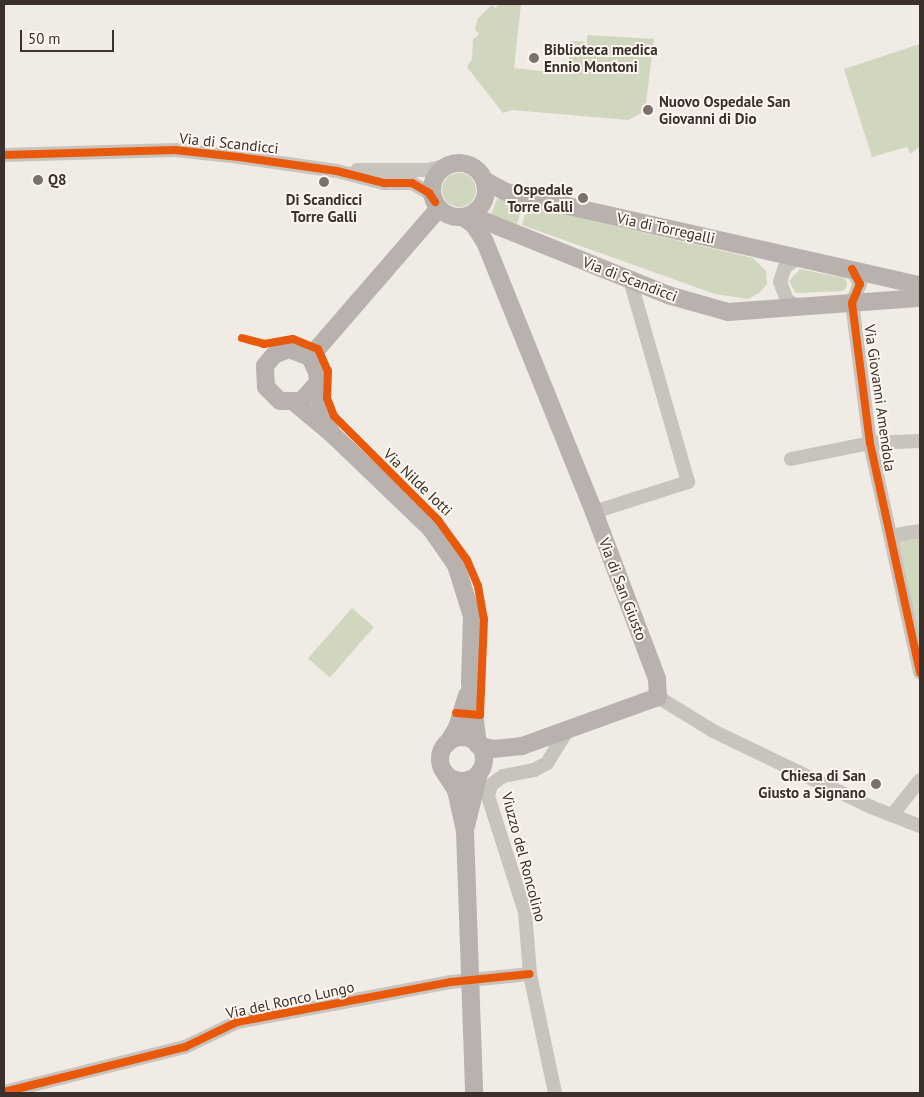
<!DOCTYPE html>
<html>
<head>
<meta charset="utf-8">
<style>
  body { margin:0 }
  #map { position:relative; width:924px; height:1097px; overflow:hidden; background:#f0ebe5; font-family:"PT Sans",sans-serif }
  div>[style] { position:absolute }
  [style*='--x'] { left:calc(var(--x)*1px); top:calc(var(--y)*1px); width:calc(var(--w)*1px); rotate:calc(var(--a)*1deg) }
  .green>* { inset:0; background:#d1d6bf; transform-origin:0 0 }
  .round { border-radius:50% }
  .minor>* { height:14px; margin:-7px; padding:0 7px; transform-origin:7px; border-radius:7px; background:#c9c3be }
  .major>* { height:18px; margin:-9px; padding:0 9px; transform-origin:9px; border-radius:9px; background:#b8b1ad }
  .major>.ring { margin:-9px; padding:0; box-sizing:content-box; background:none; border:18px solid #b8b1ad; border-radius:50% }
  .cycleway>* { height:8px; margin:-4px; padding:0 4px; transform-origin:4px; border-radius:4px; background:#e8590c }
  .dots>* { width:14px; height:14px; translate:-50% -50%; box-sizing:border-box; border:2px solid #fbf5ee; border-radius:50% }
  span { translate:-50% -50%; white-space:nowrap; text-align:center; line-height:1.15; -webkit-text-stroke:4px #fbf5ee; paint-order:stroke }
  .poi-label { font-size:15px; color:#3b302b; font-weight:700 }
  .left { translate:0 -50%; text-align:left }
  .right { translate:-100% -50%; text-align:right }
  .street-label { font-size:15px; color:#3b302b }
  .frame { position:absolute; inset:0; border:5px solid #3b302b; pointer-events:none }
  .scale { position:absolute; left:20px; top:30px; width:94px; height:22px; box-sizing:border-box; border:2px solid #3b302b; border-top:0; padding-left:6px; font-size:15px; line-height:18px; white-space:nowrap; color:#3b302b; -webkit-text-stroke:4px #fbf5ee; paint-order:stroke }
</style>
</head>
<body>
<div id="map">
  <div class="green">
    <i style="clip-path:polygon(499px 4px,521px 4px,514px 68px,568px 74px,571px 41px,587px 42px,587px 35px,654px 39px,645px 111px,628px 120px,512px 110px,503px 113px,467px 67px,472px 59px,473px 40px,479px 34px,475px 29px,478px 18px,492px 5px,495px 8px)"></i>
    <i style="clip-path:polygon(920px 44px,920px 146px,910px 154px,907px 147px,872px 157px,844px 69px)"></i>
    <i class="round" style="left:442px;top:173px;width:34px;height:34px"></i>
    <i style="clip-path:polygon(497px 199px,523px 203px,517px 224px,491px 214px)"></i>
    <i style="clip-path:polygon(528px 206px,753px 258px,766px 271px,767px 284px,759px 293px,748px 299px,715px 294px,522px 225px)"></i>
    <i style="clip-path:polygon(800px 269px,844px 278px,847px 282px,846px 288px,843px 291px,796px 293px,789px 281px)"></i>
    <i style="clip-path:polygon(920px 537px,920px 641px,896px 541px)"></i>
    <i style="left:352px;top:608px;width:29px;height:67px;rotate:41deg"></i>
  </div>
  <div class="minor">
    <i style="--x:4;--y:155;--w:171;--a:-1.7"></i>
    <i style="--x:175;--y:150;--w:64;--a:6.2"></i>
    <i style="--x:239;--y:157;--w:99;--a:8.1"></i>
    <i style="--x:337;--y:171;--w:49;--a:14.3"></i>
    <i style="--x:384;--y:183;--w:28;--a:0"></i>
    <i style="--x:412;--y:183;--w:20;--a:30"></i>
    <i style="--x:429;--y:193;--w:11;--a:56"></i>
    <i style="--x:357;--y:170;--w:70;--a:0"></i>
    <i style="--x:427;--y:170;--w:19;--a:-12"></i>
    <i style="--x:852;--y:269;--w:17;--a:62"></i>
    <i style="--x:860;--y:284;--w:21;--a:113"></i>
    <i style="--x:852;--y:303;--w:141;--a:82.7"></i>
    <i style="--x:870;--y:443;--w:235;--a:77.7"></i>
    <i style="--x:797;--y:306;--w:12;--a:-149"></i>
    <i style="--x:787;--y:300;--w:19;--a:-111"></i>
    <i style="--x:780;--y:282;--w:16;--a:-72"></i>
    <i style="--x:785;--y:267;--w:17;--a:-36"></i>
    <i style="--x:791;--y:459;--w:81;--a:-11.4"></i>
    <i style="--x:870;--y:443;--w:50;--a:-2.3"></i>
    <i style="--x:594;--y:512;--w:99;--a:-17.7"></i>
    <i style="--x:688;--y:482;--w:210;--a:-106"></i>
    <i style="--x:891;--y:536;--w:29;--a:-10"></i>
    <i style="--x:658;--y:697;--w:65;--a:31.7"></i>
    <i style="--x:713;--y:731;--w:175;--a:25.7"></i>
    <i style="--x:871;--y:807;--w:53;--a:21.2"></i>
    <i style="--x:893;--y:814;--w:43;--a:-51.5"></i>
    <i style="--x:4;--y:1092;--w:187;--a:-14"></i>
    <i style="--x:185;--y:1047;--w:58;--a:-25.7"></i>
    <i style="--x:237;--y:1022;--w:218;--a:-10.6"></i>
    <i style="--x:451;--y:982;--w:79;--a:-5.8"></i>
    <i style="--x:555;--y:1093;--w:122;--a:-101.9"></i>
    <i style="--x:530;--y:974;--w:62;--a:-94.6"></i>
    <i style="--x:525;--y:912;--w:122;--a:-107.7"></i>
    <i style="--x:488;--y:796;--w:11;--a:-75"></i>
    <i style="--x:491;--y:785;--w:15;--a:-37"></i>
    <i style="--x:503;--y:776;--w:32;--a:-11"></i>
    <i style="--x:534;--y:770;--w:15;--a:-28"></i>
    <i style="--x:547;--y:763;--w:36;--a:-58"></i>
  </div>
  <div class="major">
    <i class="ring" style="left:432px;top:163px;width:36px;height:36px"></i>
    <i style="--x:484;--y:180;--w:25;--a:29"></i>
    <i style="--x:506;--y:192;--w:424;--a:12.7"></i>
    <i style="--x:470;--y:215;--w:214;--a:22"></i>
    <i style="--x:668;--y:295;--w:62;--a:15.8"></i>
    <i style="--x:728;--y:312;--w:193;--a:-4.2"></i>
    <i style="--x:463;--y:217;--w:14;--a:36"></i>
    <i style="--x:474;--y:225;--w:20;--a:57"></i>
    <i style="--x:485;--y:242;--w:291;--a:68"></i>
    <i style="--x:594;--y:512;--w:178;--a:69.3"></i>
    <i style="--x:657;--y:679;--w:18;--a:87"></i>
    <i style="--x:658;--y:697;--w:145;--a:160.2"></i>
    <i style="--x:522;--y:746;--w:29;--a:174"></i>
    <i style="--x:493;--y:749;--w:16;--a:-165"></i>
    <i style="--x:310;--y:357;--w:197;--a:-49.1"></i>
    <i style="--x:316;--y:385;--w:22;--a:133"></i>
    <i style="--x:301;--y:401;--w:21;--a:180"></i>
    <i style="--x:280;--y:401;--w:20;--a:-135"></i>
    <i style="--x:266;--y:387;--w:21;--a:-93"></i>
    <i style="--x:265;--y:366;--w:14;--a:-51"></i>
    <i style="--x:274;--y:355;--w:16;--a:-22"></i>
    <i style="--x:289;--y:349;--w:22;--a:21"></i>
    <i style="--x:310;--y:357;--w:17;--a:65"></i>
    <i style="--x:317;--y:372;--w:38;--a:84"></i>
    <i style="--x:321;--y:410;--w:22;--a:66"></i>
    <i style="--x:294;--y:402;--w:48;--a:40"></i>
    <i style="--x:331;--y:433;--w:139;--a:43.8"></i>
    <i style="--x:431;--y:529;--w:44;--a:55.2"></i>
    <i style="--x:456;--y:565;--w:53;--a:72.6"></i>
    <i style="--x:472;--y:616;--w:67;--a:91.7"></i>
    <i style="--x:470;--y:683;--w:63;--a:82.6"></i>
    <i class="ring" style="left:440px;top:737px;width:26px;height:26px"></i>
    <i style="--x:447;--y:744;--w:19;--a:-58"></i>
    <i style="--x:457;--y:728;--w:34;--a:-73"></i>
    <i style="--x:445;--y:773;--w:20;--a:57"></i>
    <i style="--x:456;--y:790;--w:42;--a:77.6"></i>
    <i style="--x:465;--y:831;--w:262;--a:88"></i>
    <i style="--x:466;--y:826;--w:55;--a:-76.2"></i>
  </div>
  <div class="cycleway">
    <i style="--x:4;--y:155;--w:171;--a:-1.7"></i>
    <i style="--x:175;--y:150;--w:64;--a:6.2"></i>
    <i style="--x:239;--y:157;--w:99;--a:8.1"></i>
    <i style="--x:337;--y:171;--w:49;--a:14.3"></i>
    <i style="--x:384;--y:183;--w:28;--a:0"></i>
    <i style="--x:412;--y:183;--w:20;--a:30"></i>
    <i style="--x:429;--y:193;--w:11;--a:56"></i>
    <i style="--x:852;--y:269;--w:17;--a:62"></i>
    <i style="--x:860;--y:284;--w:21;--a:113"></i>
    <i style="--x:852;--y:303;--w:141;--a:82.7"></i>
    <i style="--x:870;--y:443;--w:235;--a:77.7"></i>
    <i style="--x:242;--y:338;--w:23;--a:15"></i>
    <i style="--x:264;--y:344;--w:29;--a:-10"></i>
    <i style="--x:293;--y:339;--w:27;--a:22"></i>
    <i style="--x:318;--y:349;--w:24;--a:66"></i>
    <i style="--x:328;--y:371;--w:27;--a:92"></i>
    <i style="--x:327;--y:398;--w:19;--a:69"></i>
    <i style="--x:334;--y:416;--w:147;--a:45"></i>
    <i style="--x:438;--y:520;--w:49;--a:54.1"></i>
    <i style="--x:467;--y:560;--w:28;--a:67"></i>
    <i style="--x:478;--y:586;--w:34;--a:80"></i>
    <i style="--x:484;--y:619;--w:96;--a:92.4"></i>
    <i style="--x:480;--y:715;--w:24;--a:-175"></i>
    <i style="--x:4;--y:1092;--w:187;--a:-14"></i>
    <i style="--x:185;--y:1047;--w:58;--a:-25.7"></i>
    <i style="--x:237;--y:1022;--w:218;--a:-10.6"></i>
    <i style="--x:451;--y:982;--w:79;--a:-5.8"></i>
  </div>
  <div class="dots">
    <i style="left:534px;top:58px;background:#7a716c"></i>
    <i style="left:648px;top:110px;background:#7a716c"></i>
    <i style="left:38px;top:180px;background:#7a716c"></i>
    <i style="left:324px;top:182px;background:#7a716c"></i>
    <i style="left:583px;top:198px;background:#7a716c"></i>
    <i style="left:876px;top:784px;background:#7a716c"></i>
  </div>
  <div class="poi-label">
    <span class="left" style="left:544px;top:58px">Biblioteca medica<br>Ennio Montoni</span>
    <span class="left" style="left:659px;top:110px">Nuovo Ospedale San<br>Giovanni di Dio</span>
    <span class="left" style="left:48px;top:180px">Q8</span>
    <span class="right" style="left:573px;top:198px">Ospedale<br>Torre Galli</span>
    <span style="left:324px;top:208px">Di Scandicci<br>Torre Galli</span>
    <span class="right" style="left:866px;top:784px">Chiesa di San<br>Giusto a Signano</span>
  </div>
  <div class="street-label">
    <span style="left:229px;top:143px;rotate:6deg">Via di Scandicci</span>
    <span style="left:666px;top:228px;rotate:12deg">Via di Torregalli</span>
    <span style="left:630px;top:279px;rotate:21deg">Via di Scandicci</span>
    <span style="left:880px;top:398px;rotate:82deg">Via Giovanni Amendola</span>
    <span style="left:418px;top:482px;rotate:44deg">Via Nilde Iotti</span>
    <span style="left:623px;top:589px;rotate:69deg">Via di San Giusto</span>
    <span style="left:524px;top:857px;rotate:75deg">Viuzzo del Roncolino</span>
    <span style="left:290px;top:1000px;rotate:-12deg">Via del Ronco Lungo</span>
  </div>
  <div class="frame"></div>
  <div class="scale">50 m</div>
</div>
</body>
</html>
